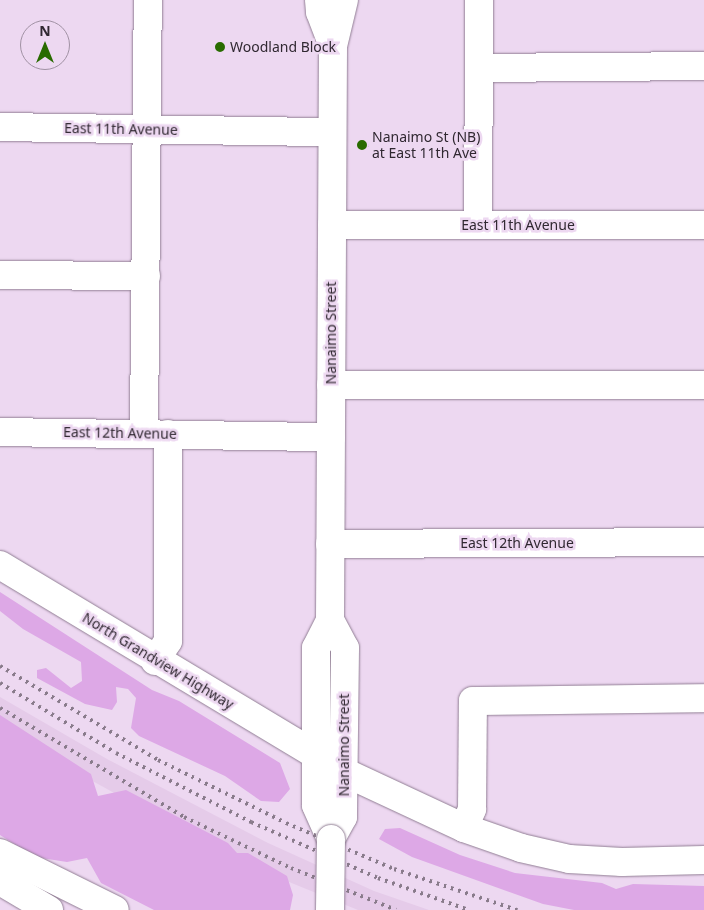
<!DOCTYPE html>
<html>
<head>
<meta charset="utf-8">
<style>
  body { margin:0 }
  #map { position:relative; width:704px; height:910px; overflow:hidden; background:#edd8f1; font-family:"Noto Sans",sans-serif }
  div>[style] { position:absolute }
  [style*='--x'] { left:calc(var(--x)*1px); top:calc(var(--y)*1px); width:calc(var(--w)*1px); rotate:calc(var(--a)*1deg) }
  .built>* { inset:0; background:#e5cbe9 }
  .green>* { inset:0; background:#dda8e6 }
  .path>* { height:3px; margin-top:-1.5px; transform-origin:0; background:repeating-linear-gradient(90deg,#b1a0b4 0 2.5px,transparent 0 5px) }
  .roads { filter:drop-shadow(0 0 1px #917e94) drop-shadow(0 0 1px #917e94) }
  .minor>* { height:28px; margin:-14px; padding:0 14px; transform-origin:14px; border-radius:14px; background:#fff }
  .major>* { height:28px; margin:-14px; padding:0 14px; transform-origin:14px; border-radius:14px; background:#fff }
  .rail>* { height:4px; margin-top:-2px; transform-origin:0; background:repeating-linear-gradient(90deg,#897b8b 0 2.5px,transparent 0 7.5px) }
  .bridges { filter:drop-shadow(0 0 1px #917e94) drop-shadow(0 0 1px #917e94) }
  .major-bridge>* { height:28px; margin:-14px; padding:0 14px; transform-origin:14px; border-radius:14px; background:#fff }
  .dots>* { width:14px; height:14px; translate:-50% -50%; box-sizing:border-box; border:2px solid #edd8f1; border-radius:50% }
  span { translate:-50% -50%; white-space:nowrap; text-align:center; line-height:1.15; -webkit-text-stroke:5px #edd8f1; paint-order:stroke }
  .poi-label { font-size:14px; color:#302831 }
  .left { translate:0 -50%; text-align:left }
  .street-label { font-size:14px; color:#302831 }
  .north { position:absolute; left:20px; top:20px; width:50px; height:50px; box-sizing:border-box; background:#edd8f1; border:1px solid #a192a4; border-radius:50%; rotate:0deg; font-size:14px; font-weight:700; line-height:20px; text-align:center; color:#302831 }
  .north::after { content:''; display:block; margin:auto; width:18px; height:22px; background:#296b00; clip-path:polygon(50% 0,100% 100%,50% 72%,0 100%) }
</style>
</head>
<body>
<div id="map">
  <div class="built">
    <i style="clip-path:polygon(0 697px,107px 759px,268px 843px,374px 891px,429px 910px,358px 910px,262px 871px,205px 843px,0 730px)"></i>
  </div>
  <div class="green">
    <i style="clip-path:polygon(0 592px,152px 690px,179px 701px,280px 763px,290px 789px,279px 802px,261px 801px,225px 776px,139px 736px,131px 728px,136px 698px,128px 689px,116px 687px,117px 702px,112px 710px,85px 704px,37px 678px,37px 670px,46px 668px,71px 688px,82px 681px,81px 662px,23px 629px,0 611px)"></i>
    <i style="clip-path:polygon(0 715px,91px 774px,98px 796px,126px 790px,228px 843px,237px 853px,248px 853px,287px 876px,293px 895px,290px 910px,154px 910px,101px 883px,87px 858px,67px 862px,35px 857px,0 835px)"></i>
    <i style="clip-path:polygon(400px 828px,460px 855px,515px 873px,602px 883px,616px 889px,633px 884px,704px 886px,704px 910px,574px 910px,543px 904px,412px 857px,379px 839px,385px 829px)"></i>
  </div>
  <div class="path">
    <i style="--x:362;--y:145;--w:8;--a:0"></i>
  </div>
  <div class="roads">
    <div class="minor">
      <i style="--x:480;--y:68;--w:224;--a:-0.5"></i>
      <i style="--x:0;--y:127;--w:332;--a:0.9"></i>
      <i style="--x:332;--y:225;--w:372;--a:0"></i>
      <i style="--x:478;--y:225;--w:225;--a:-89.7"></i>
      <i style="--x:0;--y:275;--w:146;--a:0.4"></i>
      <i style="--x:331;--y:385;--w:373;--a:0"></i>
      <i style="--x:0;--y:432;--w:331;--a:0.9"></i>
      <i style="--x:144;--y:434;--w:434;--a:-89.5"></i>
      <i style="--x:330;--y:544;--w:374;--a:-0.3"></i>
      <i style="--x:0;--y:565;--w:369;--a:31"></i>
      <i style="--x:155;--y:661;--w:24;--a:-57"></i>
      <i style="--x:168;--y:641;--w:207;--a:-90"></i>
      <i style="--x:344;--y:772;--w:132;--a:25"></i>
      <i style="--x:464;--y:828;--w:60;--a:19.3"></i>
      <i style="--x:521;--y:848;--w:49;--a:12.9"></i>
      <i style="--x:569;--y:859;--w:53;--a:3.2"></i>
      <i style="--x:622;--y:862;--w:82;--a:-1.4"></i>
      <i style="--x:464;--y:828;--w:21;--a:-67"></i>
      <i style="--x:472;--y:809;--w:108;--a:-89.5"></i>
      <i style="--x:473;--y:701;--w:231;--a:-0.7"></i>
      <i style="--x:0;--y:853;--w:128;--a:26.4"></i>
      <i style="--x:0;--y:881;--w:57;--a:30.6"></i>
    </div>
    <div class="major">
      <i style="--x:319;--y:0;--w:12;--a:85"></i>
      <i style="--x:320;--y:12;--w:36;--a:69"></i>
      <i style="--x:330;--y:620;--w:32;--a:62"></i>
      <i style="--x:345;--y:648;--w:169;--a:90.7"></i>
      <i style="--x:343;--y:817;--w:25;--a:119"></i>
      <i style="--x:331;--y:839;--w:37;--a:-114"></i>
      <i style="--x:316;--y:805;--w:157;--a:-90"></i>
      <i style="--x:316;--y:648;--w:31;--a:-63"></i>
      <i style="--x:330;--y:620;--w:574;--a:-89.7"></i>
      <i style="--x:333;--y:46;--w:47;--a:-76.6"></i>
    </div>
  </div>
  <div class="rail">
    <i style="--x:0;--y:666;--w:184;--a:30.7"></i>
    <i style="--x:158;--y:760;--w:143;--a:26.2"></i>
    <i style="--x:286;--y:823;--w:117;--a:23.1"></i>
    <i style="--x:394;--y:869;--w:130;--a:18.4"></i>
    <i style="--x:0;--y:683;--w:135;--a:31.1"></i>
    <i style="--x:116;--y:753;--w:152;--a:27.1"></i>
    <i style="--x:251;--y:822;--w:139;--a:23.8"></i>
    <i style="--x:378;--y:878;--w:96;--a:19.4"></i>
    <i style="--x:0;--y:708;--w:214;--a:30.6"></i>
    <i style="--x:184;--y:817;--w:119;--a:25.5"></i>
    <i style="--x:291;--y:868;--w:113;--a:21.8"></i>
  </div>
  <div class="bridges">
    <div class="major-bridge">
      <i style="--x:330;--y:910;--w:71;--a:-89.2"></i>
    </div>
  </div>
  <div class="dots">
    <i style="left:220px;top:47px;background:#296b00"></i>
    <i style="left:362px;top:145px;background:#296b00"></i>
  </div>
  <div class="poi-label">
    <span class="left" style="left:230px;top:47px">Woodland Block</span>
    <span class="left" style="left:372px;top:145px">Nanaimo St (NB)<br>at East 11th Ave</span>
  </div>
  <div class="street-label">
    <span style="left:121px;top:129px;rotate:1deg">East 11th Avenue</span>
    <span style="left:518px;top:225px">East 11th Avenue</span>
    <span style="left:331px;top:333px;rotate:-90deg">Nanaimo Street</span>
    <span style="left:120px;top:433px;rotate:1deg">East 12th Avenue</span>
    <span style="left:517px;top:543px">East 12th Avenue</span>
    <span style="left:158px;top:661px;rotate:31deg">North Grandview Highway</span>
    <span style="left:344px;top:745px;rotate:-90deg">Nanaimo Street</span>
  </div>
  <div class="north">N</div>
</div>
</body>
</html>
